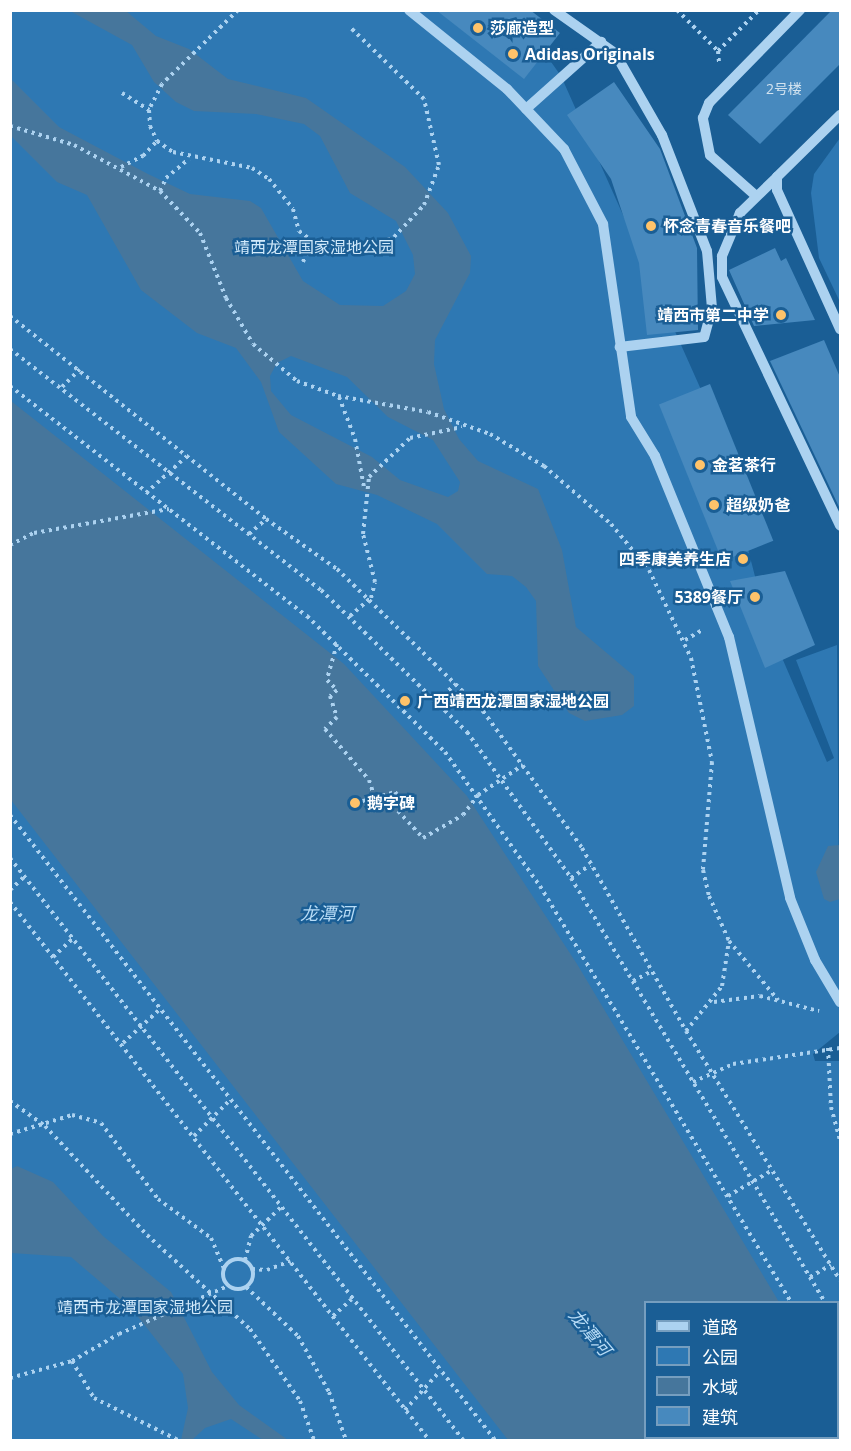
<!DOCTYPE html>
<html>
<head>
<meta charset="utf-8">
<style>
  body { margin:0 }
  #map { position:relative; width:851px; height:1451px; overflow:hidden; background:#1a5e95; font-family:"Open Sans","Noto Sans SC",sans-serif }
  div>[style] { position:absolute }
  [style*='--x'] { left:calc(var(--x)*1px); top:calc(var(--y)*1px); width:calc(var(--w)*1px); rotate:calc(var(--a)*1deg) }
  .green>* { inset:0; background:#2e78b3 }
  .water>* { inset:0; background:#46769c }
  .building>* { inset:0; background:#4789be; transform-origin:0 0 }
  .path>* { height:4px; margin-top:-2px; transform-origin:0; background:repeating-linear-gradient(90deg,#acd2f0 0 3px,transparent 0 7.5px) }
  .path>.ring { margin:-2px; padding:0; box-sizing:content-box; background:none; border:4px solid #acd2f0; border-radius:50% }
  .minor>* { height:10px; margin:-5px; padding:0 5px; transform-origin:5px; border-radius:5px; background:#acd2f0 }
  .path-bridge>* { height:4px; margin-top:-2px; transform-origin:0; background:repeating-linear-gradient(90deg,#acd2f0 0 3px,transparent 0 7.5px) }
  .dots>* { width:16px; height:16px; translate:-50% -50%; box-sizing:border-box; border:3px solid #1a5e95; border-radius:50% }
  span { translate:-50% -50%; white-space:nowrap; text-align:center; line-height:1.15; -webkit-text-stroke:5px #1a5e95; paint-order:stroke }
  .number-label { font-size:14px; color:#d1e2ef }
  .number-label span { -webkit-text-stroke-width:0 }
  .poi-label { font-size:16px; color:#fff; font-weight:700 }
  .left { translate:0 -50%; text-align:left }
  .right { translate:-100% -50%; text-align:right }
  .park-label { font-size:16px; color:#d2eafb }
  .water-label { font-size:18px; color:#b8dcf6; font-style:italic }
  .frame { position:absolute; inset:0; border:12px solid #fff; pointer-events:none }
  .legend { position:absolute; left:644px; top:1301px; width:195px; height:138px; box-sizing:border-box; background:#1a5e95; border:2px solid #769ebf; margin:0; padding:8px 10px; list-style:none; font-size:18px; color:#fff }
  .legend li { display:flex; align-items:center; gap:12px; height:30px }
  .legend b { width:30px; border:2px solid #769ebf }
</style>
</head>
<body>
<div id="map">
  <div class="green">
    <i style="clip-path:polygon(evenodd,10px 11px,515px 11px,561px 76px,715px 421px,767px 623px,827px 762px,834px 758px,796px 660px,837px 645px,840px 1032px,813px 1054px,815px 1061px,840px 1061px,840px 1440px,11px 1440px,10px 11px,646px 1302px,838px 1302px,838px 1438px,646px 1438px,646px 1302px)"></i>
    <i style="clip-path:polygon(840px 138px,840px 302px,819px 258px,811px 193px,814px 174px)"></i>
  </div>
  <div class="water">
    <i style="clip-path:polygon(evenodd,70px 11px,126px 11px,156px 36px,189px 49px,228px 79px,306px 98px,405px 167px,448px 213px,471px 256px,470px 273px,435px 340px,434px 364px,444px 409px,459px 439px,478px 461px,538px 489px,562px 550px,576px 627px,634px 676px,634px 706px,622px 715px,585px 721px,569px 713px,538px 666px,536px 601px,526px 587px,512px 576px,487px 574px,437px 524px,377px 495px,336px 484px,279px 432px,261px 382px,236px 348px,197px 333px,141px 290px,87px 195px,57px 182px,11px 136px,11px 79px,59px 127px,148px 174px,190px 194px,250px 201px,261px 208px,303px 281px,340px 305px,383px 306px,406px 291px,415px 274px,413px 255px,396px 221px,350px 193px,320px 136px,304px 124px,256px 114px,194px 111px,176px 102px,154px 82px,132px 45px,70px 11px,291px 356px,347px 377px,388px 417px,433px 440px,460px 482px,458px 491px,448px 497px,400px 480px,372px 457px,291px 415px,271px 391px,270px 376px,277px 363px,291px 356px)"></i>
    <i style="clip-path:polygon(11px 401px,344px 664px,467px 796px,577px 964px,779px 1302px,646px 1302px,646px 1438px,838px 1438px,838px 1408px,840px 1440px,508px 1440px,11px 800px)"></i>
    <i style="clip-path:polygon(840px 845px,840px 899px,830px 902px,824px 899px,816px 872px,828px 846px)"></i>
    <i style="clip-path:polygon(17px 1166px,53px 1182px,103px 1236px,171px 1292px,212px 1372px,239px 1405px,288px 1440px,263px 1440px,231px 1419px,205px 1428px,192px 1440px,181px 1440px,188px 1408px,183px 1374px,132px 1309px,71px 1257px,11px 1253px,11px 1169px)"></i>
  </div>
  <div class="building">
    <i style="clip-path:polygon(436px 10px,530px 10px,560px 33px,524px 79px)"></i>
    <i style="clip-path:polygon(832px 10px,840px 10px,840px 64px,760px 144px,728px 115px)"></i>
    <i style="clip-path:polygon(614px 82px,660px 149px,697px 248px,698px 330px,647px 335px,639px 263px,611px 179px,567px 115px)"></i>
    <i style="clip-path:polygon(775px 248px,781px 261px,786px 258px,815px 320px,754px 326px,729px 270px)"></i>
    <i style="clip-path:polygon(824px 340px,840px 377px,840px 509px,770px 361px)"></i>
    <i style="left:710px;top:384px;width:169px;height:55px;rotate:68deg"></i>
    <i style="clip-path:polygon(785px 571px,815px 645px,765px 668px,730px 581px)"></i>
  </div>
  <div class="path">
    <i style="--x:238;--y:10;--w:106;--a:135.8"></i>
    <i style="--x:162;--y:84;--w:29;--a:117"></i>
    <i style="--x:149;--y:110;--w:16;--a:86"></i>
    <i style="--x:150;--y:126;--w:17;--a:65"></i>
    <i style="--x:157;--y:141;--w:19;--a:35"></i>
    <i style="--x:173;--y:152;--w:81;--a:11.4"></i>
    <i style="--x:252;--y:168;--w:20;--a:33"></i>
    <i style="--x:269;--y:179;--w:38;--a:51"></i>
    <i style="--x:293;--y:209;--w:23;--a:75"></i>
    <i style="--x:299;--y:231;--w:38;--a:37"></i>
    <i style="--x:329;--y:254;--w:38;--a:-7"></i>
    <i style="--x:367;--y:249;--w:30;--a:-24"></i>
    <i style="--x:394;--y:237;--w:44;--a:-46.8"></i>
    <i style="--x:424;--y:205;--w:43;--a:-69.4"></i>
    <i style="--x:439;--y:165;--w:68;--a:-102.8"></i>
    <i style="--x:424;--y:99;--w:103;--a:-135.8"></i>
    <i style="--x:677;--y:10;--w:58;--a:45"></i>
    <i style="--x:718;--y:51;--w:11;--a:85"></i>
    <i style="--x:718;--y:51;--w:58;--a:-45"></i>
    <i style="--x:122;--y:93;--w:32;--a:32"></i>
    <i style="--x:10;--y:126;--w:67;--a:16.5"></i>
    <i style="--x:74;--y:145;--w:98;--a:28.1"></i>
    <i style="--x:160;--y:191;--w:58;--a:46.4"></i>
    <i style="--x:200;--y:233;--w:70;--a:68.2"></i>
    <i style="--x:226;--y:298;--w:53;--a:59.6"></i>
    <i style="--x:253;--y:344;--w:57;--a:40.1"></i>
    <i style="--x:297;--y:381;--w:44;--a:20.1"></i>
    <i style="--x:338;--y:396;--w:91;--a:10.1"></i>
    <i style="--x:428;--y:412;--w:66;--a:19.5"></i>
    <i style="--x:490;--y:434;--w:63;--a:30.7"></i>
    <i style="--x:544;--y:466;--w:89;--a:40.9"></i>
    <i style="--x:611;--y:524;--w:60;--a:50.4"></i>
    <i style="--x:649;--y:570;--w:98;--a:64.5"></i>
    <i style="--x:691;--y:658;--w:106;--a:78.6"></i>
    <i style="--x:712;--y:762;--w:108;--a:94.8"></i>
    <i style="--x:703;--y:870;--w:27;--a:77"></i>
    <i style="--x:709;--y:896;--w:49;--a:66"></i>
    <i style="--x:729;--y:941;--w:77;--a:50.3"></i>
    <i style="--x:121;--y:167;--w:25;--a:-27"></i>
    <i style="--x:143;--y:156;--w:21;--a:-47"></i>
    <i style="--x:160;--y:191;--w:14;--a:-65"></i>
    <i style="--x:166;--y:178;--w:30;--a:-40"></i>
    <i style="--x:303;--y:262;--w:18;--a:-68"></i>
    <i style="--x:10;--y:316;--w:327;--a:38.4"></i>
    <i style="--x:266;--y:519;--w:87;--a:35.2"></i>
    <i style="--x:337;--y:569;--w:204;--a:44.2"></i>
    <i style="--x:483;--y:711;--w:169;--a:54.1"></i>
    <i style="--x:582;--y:848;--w:210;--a:60.4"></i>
    <i style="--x:686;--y:1031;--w:293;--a:58.3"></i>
    <i style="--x:10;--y:349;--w:393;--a:37.8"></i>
    <i style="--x:321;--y:590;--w:204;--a:44.2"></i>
    <i style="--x:467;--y:732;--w:179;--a:54.5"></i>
    <i style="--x:571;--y:878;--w:494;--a:59.1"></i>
    <i style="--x:10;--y:386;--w:376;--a:37.8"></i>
    <i style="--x:307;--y:616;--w:194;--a:44.6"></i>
    <i style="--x:445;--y:752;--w:164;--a:54.7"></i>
    <i style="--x:540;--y:886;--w:486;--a:58.9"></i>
    <i style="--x:62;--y:387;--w:25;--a:-45"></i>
    <i style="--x:339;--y:397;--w:45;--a:69.1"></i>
    <i style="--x:355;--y:439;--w:49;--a:79.4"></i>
    <i style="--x:146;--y:493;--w:55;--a:-42.1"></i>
    <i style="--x:249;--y:534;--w:23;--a:-41"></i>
    <i style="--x:10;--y:545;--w:27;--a:-27"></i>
    <i style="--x:34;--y:533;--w:137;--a:-10.1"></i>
    <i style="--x:350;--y:616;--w:28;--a:-41"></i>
    <i style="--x:371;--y:598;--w:16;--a:-76"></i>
    <i style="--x:375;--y:582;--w:49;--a:-104"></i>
    <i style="--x:363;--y:534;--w:57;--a:-84"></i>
    <i style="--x:369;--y:477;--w:57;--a:-43.6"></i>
    <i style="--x:410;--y:438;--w:53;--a:-11.9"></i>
    <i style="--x:685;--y:640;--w:20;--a:-30"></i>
    <i style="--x:337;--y:644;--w:37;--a:106"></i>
    <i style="--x:327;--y:680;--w:14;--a:45"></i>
    <i style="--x:337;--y:690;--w:9;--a:139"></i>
    <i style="--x:330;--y:696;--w:22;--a:72"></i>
    <i style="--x:337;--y:717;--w:17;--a:135"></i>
    <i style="--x:325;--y:729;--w:67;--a:49.2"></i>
    <i style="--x:369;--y:780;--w:19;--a:72"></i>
    <i style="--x:375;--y:798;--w:21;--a:-17"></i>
    <i style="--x:395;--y:792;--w:6;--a:51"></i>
    <i style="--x:399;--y:797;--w:14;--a:94"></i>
    <i style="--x:398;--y:811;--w:37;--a:47"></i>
    <i style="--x:423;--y:838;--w:46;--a:-29.9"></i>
    <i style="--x:463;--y:815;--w:25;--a:-53"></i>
    <i style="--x:478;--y:795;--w:54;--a:-33.7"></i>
    <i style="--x:437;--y:700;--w:25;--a:-40"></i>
    <i style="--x:355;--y:803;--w:21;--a:-14"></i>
    <i style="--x:10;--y:815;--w:791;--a:52.19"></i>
    <i style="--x:10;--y:858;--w:738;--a:52.1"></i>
    <i style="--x:571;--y:878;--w:23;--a:-34"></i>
    <i style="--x:10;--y:890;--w:21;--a:-43"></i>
    <i style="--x:10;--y:902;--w:682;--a:52.09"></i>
    <i style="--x:53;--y:957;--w:26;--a:-43"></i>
    <i style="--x:633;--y:981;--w:21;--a:-28"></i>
    <i style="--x:714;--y:1002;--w:46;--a:-7.4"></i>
    <i style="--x:760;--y:996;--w:61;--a:14.3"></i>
    <i style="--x:686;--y:1031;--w:58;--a:-51.3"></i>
    <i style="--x:722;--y:986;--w:46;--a:-81.2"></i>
    <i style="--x:123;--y:1043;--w:49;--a:-42.5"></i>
    <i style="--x:828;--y:1048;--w:59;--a:87.1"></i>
    <i style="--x:831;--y:1107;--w:34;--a:75"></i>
    <i style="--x:693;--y:1082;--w:44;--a:-24.2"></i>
    <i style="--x:733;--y:1064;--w:108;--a:-8.5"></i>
    <i style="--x:10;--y:1134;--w:65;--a:-17"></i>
    <i style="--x:72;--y:1115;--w:30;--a:15"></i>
    <i style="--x:101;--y:1123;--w:95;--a:53.1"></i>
    <i style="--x:158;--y:1199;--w:66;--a:36.3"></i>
    <i style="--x:211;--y:1238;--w:33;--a:67"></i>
    <i style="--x:194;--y:1136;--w:49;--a:-45"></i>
    <i style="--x:728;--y:1196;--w:50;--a:-30.2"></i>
    <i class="ring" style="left:223px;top:1259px;width:26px;height:26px"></i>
    <i style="--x:245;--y:1260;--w:25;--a:-76"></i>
    <i style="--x:251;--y:1236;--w:42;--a:-44"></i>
    <i style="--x:252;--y:1269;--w:15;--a:4"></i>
    <i style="--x:267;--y:1270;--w:25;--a:-21"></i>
    <i style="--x:810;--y:1277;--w:24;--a:-30"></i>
    <i style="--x:246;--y:1287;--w:71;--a:43.3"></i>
    <i style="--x:298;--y:1336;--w:64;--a:61"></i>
    <i style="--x:329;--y:1392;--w:51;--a:70.5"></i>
    <i style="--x:333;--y:1316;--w:25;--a:-42"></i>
    <i style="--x:838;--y:1324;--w:5;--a:68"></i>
    <i style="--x:72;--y:1361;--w:43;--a:59.3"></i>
    <i style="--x:94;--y:1398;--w:94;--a:26.6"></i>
    <i style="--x:10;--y:1378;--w:64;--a:-15.3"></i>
    <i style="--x:72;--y:1361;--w:54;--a:-29.9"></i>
    <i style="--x:119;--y:1334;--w:119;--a:-23.8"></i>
    <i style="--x:838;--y:1388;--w:4;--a:63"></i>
    <i style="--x:405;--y:1410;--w:52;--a:-48.1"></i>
  </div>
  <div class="minor">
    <i style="--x:409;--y:10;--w:126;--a:38.9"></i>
    <i style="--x:507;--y:89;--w:83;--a:46.5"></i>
    <i style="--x:564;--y:149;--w:85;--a:62.5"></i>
    <i style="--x:603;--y:224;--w:195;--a:81.7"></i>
    <i style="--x:631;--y:417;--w:46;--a:58.4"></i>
    <i style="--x:655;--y:456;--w:196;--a:67.8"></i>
    <i style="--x:729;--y:637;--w:268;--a:76.8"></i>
    <i style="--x:790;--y:898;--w:67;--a:68"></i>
    <i style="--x:815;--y:960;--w:49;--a:59.2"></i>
    <i style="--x:554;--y:10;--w:75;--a:35.2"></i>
    <i style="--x:615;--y:53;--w:95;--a:60.2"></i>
    <i style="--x:662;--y:135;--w:124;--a:68.8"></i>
    <i style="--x:707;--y:251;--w:57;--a:85"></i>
    <i style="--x:712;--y:308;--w:30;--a:105"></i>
    <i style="--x:704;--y:337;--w:85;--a:173.2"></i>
    <i style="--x:526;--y:109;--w:101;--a:-41.8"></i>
    <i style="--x:840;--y:115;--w:88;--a:135.5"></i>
    <i style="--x:777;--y:177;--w:13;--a:90"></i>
    <i style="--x:777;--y:190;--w:153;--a:65.6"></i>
    <i style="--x:777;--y:177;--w:52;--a:135.8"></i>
    <i style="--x:740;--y:213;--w:47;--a:112.7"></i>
    <i style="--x:722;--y:256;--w:21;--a:90"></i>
    <i style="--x:722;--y:277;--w:275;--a:64.6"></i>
    <i style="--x:755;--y:195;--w:60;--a:-138.4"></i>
    <i style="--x:710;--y:155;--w:38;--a:-101"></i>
    <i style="--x:703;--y:118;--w:16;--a:-68"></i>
    <i style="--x:709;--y:103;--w:130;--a:-45.6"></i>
  </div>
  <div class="path-bridge">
    <i style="--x:10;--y:1101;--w:43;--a:35.5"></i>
    <i style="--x:45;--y:1126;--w:149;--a:46.9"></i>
    <i style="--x:147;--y:1235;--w:139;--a:42.4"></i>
    <i style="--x:250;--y:1329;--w:88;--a:55.2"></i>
    <i style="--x:300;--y:1401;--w:41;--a:70.3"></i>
  </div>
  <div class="dots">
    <i style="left:478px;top:28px;background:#ffc36a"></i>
    <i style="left:513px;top:54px;background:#ffc36a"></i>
    <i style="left:651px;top:226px;background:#ffc36a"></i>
    <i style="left:781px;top:315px;background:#ffc36a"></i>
    <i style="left:700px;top:465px;background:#ffc36a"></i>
    <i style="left:714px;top:505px;background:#ffc36a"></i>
    <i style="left:743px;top:559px;background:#ffc36a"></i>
    <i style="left:755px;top:597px;background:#ffc36a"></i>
    <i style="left:405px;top:701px;background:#ffc36a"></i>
    <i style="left:355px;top:803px;background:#ffc36a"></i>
  </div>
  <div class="number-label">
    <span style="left:784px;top:89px">2号楼</span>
  </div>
  <div class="poi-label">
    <span class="left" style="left:490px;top:28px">莎廊造型</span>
    <span class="left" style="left:525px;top:54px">Adidas Originals</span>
    <span class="left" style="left:663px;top:226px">怀念青春音乐餐吧</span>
    <span class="right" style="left:769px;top:315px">靖西市第二中学</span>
    <span class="left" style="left:712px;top:465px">金茗茶行</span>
    <span class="left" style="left:726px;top:505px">超级奶爸</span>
    <span class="right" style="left:731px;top:559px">四季康美养生店</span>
    <span class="right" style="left:743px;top:597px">5389餐厅</span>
    <span class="left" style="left:417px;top:701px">广西靖西龙潭国家湿地公园</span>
    <span class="left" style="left:367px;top:803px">鹅字碑</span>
  </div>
  <div class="park-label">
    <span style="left:314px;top:247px">靖西龙潭国家湿地公园</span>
    <span style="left:145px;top:1307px">靖西市龙潭国家湿地公园</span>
  </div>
  <div class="water-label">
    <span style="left:327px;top:913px">龙潭河</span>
    <span style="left:590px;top:1332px;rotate:50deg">龙潭河</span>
  </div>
  <div class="frame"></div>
  <ul class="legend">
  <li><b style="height:8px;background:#acd2f0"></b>道路</li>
  <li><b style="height:16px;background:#2e78b3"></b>公园</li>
  <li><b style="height:16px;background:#46769c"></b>水域</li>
  <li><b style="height:16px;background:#4789be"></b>建筑</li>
  </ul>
</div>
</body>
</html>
